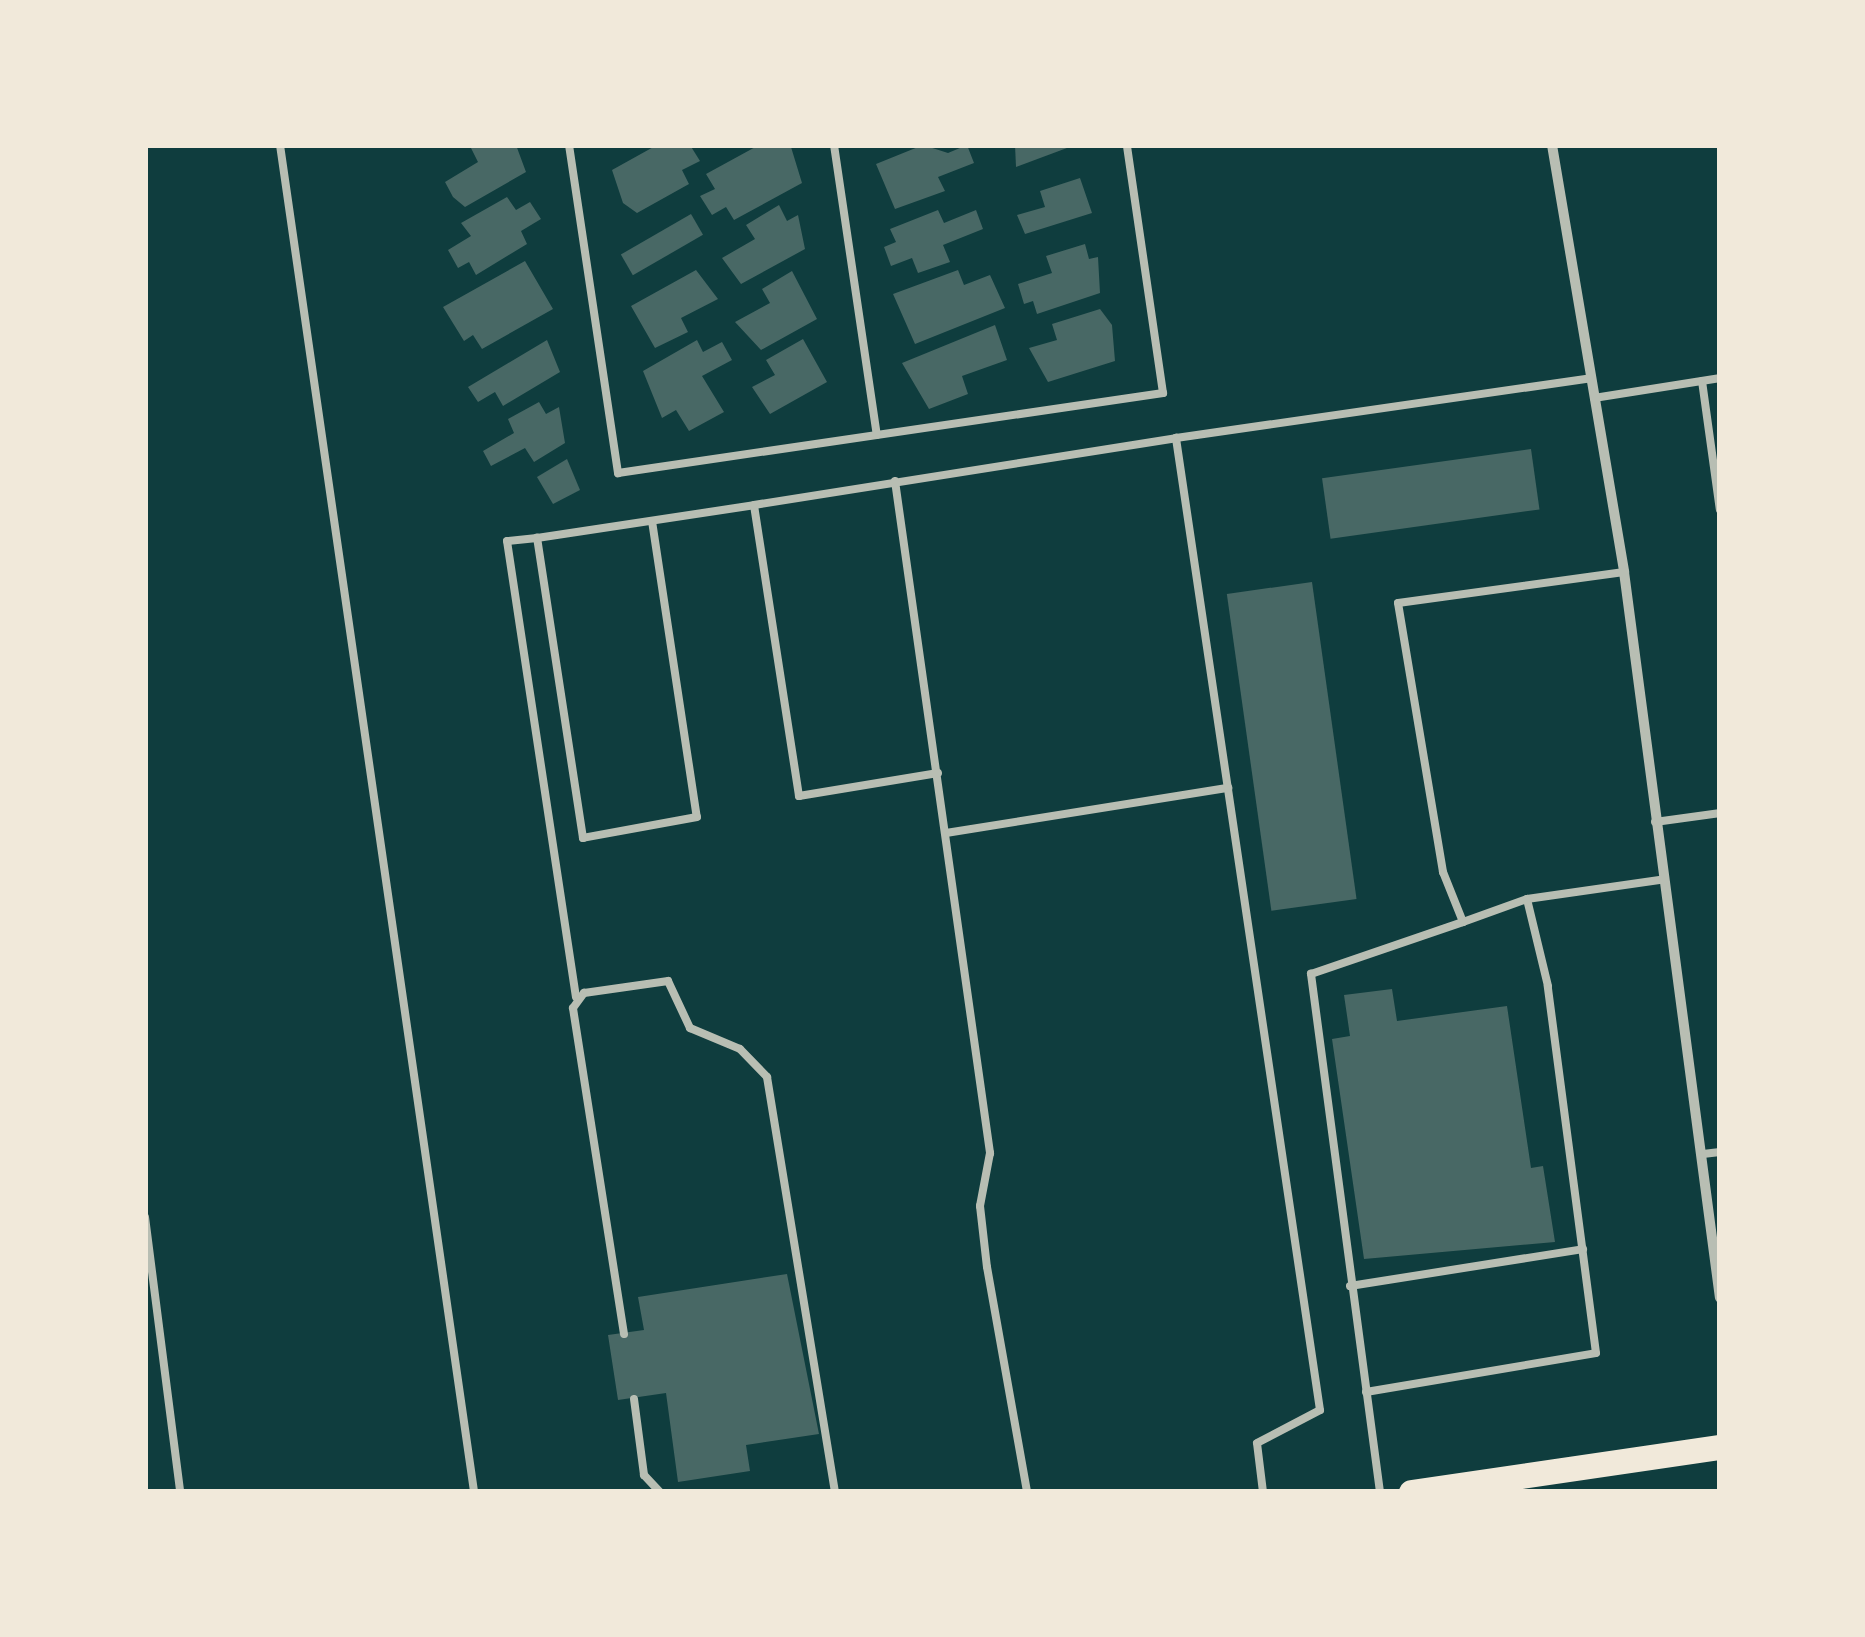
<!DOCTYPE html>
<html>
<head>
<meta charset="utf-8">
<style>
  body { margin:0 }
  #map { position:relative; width:1865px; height:1637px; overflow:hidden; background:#0f3d3e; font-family:"PT Sans Narrow",sans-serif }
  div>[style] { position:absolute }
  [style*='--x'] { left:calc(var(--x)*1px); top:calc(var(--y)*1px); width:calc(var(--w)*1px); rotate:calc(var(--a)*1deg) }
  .building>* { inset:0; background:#486865; transform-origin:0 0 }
  .service>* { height:8px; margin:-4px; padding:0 4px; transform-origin:4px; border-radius:4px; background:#b8beb3 }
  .minor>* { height:10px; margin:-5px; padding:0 5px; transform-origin:5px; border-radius:5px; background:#b8beb3 }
  .primary>* { height:25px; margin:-12.5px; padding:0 12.5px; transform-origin:12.5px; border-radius:12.5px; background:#f1e9da }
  span { translate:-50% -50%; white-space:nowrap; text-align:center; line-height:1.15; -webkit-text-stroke:8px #f1e9da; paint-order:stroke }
  .frame { position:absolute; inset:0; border:148px solid #f1e9da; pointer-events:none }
</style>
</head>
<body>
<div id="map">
  <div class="building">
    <i style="clip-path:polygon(516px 145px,526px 172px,465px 207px,453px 197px,445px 182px,478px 162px,471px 148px)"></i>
    <i style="clip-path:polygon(657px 145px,690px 145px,700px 161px,682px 170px,689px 184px,637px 213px,623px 203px,612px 170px)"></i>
    <i style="clip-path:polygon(759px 145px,791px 147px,802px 183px,734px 220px,726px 207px,712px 215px,700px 196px,715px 189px,706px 174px)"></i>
    <i style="clip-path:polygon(923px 145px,948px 153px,967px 145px,974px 163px,938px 177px,945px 191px,895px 209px,876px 164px)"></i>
    <i style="clip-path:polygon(1015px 145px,1075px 145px,1016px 167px)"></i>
    <i style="clip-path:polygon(1080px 178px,1092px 213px,1025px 234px,1017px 215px,1045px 207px,1040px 191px)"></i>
    <i style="clip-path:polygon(507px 197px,516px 210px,530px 202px,541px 219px,521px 231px,527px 244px,476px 275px,469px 262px,458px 268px,448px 250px,471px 236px,461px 223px)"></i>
    <i style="clip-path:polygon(779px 205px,787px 221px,798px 215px,805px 249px,741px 284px,722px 258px,755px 239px,746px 225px)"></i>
    <i style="clip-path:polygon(938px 210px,944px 223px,976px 210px,983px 229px,943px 245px,950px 262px,918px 273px,912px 258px,891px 266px,884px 247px,896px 242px,890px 229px)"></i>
    <i style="left:691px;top:214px;width:24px;height:81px;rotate:60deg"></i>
    <i style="clip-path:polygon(1085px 244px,1089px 259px,1098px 257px,1100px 293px,1037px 314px,1033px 301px,1024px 304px,1018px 284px,1052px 273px,1046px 256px)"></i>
    <i style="clip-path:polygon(525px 261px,553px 309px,482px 349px,473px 335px,464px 341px,443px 307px)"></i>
    <i style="clip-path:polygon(696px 270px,718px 299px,681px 318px,688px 332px,655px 348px,631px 306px)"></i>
    <i style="clip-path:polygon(958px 270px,964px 285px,990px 275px,1005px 308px,915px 344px,893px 294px)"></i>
    <i style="clip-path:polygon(792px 271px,817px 319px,761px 350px,735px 322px,770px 303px,762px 289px)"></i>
    <i style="clip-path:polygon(1100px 309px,1112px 325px,1115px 361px,1048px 382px,1029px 348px,1057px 340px,1052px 324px)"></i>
    <i style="clip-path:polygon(995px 325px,1007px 360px,962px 376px,968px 394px,929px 409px,902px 363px)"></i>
    <i style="clip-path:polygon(803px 339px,827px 382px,770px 414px,752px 387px,775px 375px,766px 360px)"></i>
    <i style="clip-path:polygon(547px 340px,560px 372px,503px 406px,495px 392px,478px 402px,468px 387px)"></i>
    <i style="clip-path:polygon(697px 340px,703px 352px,722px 342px,732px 360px,702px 376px,724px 412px,689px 431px,676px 410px,662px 418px,643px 371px)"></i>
    <i style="clip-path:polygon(539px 402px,546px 414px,559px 407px,565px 443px,534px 462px,525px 448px,491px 466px,483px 451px,514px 433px,508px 419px)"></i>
    <i style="left:1531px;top:449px;width:61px;height:211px;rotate:82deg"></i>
    <i style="clip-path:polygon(567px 459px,580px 490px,553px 504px,537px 477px)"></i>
    <i style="left:1312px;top:582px;width:320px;height:86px;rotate:82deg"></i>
    <i style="clip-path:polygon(1392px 989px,1397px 1021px,1507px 1006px,1531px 1168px,1543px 1166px,1555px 1242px,1364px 1259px,1332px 1039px,1350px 1036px,1344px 995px)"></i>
    <i style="clip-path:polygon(787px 1274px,819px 1434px,746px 1445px,750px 1471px,678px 1482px,666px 1393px,618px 1400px,608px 1335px,644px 1330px,638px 1297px)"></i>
  </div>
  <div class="service">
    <i style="--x:280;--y:145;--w:1361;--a:81.8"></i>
    <i style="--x:569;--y:145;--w:332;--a:81.5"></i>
    <i style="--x:618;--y:473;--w:551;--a:-8.35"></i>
    <i style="--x:1163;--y:393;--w:251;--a:-98.3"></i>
    <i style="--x:834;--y:145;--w:293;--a:81.6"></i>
    <i style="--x:1702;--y:381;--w:130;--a:82.1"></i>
    <i style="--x:1594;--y:398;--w:128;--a:-9"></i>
    <i style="--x:895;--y:481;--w:679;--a:81.95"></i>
    <i style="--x:990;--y:1153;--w:54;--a:100.7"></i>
    <i style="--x:980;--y:1206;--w:61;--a:83.5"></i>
    <i style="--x:987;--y:1267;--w:229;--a:79.9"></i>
    <i style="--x:652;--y:521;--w:299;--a:81.4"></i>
    <i style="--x:697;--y:817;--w:116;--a:169.6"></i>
    <i style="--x:583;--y:838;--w:304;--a:-98.7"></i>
    <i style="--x:537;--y:538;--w:219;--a:-8.6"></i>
    <i style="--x:537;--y:538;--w:30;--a:174"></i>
    <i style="--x:507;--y:541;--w:461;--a:81.4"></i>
    <i style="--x:1624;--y:572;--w:228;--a:172.2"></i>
    <i style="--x:1398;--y:603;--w:273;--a:80.5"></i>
    <i style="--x:1443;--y:872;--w:54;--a:68.2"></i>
    <i style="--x:1463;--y:922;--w:68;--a:-19.8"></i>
    <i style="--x:1527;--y:899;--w:139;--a:-8.2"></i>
    <i style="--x:938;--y:773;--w:141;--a:170.6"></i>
    <i style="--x:799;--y:796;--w:294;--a:-98.8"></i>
    <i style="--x:754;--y:505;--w:427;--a:-9"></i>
    <i style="--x:1655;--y:822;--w:66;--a:-7.9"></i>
    <i style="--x:946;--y:833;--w:286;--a:-9.1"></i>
    <i style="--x:1703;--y:1154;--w:17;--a:-7"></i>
    <i style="--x:145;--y:1217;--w:277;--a:82.7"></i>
    <i style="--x:1350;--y:1286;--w:236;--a:-9"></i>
    <i style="--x:624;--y:1334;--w:330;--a:-98.9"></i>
    <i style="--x:573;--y:1008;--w:19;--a:-54"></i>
    <i style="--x:584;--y:993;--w:85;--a:-8.1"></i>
    <i style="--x:668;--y:981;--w:52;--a:64.9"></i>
    <i style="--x:690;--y:1028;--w:54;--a:22.8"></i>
    <i style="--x:740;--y:1049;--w:39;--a:46"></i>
    <i style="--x:767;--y:1077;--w:421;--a:80.7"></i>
    <i style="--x:1366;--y:1392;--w:233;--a:-9.6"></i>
    <i style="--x:1596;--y:1353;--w:370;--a:-97.5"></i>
    <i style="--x:1548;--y:986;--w:89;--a:-103.6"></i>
    <i style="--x:634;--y:1399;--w:77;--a:82.5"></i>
    <i style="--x:644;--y:1475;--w:23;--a:47"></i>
    <i style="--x:1263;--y:1492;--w:49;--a:-97"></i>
    <i style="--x:1257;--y:1443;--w:71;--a:-27.6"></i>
    <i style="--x:1320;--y:1410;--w:983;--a:-98.43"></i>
    <i style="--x:1176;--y:438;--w:419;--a:-8.2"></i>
    <i style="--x:1380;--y:1492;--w:523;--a:-97.59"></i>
    <i style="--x:1311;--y:974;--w:161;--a:-18.9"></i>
  </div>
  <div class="minor">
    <i style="--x:1552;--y:145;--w:433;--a:80.4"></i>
    <i style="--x:1624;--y:572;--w:732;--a:82.47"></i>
  </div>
  <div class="primary">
    <i style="--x:1411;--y:1492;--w:312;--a:-8.3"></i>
  </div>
  <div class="frame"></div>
</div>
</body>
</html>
